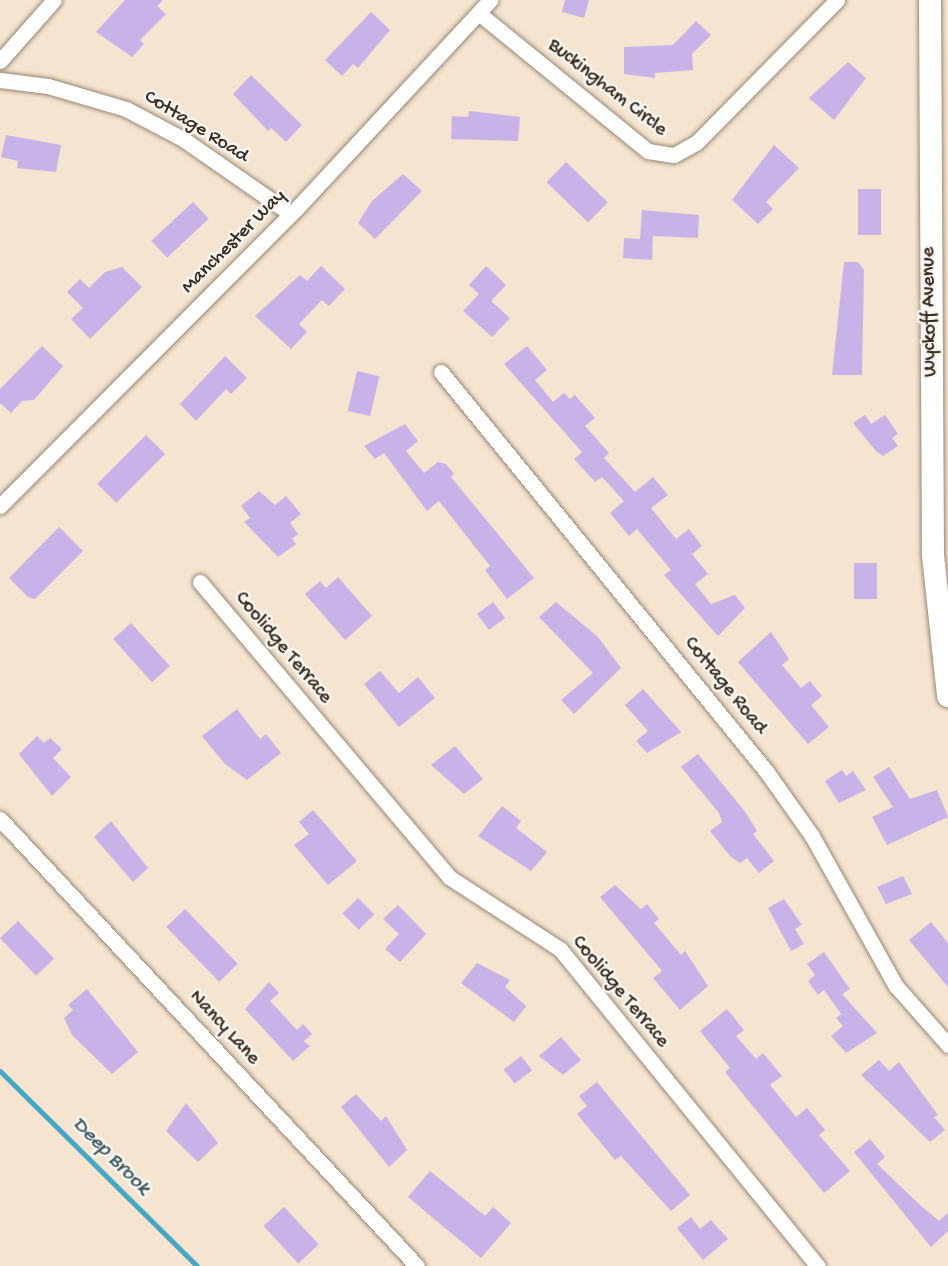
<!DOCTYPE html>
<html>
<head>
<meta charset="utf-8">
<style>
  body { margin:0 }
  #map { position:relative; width:948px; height:1266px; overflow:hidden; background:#f5e4cf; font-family:"Gochi Hand",sans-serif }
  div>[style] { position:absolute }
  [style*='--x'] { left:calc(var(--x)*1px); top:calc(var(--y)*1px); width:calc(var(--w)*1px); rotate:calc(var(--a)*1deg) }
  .stream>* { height:5px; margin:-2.5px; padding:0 2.5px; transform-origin:2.5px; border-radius:2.5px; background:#44a8c4 }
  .building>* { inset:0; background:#c9b2e8; transform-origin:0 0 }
  .roads { filter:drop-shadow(0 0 2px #988776) drop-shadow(0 0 2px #988776) }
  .street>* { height:15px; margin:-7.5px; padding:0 7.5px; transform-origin:7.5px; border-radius:7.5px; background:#fff }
  .primary>* { height:22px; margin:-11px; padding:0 11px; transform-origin:11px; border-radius:11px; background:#fff }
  span { translate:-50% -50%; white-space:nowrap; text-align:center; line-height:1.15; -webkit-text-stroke:5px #f6f6f2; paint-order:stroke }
  .street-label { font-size:20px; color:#3b2a1e }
  .water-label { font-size:21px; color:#3f5c60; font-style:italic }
</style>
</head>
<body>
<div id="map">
  <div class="stream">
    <i style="--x:0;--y:1071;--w:277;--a:44.7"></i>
  </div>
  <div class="building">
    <i style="clip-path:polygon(125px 0,163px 0,157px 6px,166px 14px,140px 40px,144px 44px,132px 57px,96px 32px)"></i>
    <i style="clip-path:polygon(565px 0,589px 0,584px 18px,562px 12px)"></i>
    <i style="clip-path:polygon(371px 12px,390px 30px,358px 68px,353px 64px,342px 76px,325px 60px)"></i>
    <i style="clip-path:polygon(696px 21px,711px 35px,692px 54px,693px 70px,655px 73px,655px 78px,624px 74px,624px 47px,673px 45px)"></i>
    <i style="clip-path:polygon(848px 62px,866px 78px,834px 120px,809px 98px)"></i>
    <i style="clip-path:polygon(251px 75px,302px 125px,286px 142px,271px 128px,268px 131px,233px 94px)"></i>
    <i style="clip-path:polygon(469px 111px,520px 117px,518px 141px,451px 139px,452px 116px,468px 117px)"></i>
    <i style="clip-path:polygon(6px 135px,61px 145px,56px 172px,17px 168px,18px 161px,1px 157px)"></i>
    <i style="clip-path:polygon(774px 145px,799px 168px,766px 202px,773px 209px,758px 224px,732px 200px)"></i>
    <i style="left:566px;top:162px;width:58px;height:28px;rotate:44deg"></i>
    <i style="clip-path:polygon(403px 174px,422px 191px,375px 239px,358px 223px,372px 201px)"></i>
    <i style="left:858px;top:189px;width:23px;height:46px"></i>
    <i style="left:193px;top:202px;width:23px;height:57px;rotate:47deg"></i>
    <i style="clip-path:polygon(642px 210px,699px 215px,698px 238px,653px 236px,652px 260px,623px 258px,624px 238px,640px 239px)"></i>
    <i style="clip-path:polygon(844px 262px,858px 262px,864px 270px,862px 375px,832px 375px)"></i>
    <i style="clip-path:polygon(321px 266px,345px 289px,329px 306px,322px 300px,299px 324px,307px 332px,291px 349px,255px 316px,300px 275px,307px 281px)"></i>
    <i style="clip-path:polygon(486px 266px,506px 285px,491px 301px,510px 318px,492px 337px,463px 311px,479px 294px,469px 285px)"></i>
    <i style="clip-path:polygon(122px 267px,142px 287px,90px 339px,71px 319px,83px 308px,67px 292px,80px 279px,89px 288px,105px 272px)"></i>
    <i style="clip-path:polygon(42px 346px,63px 366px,34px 400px,22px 401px,11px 413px,0 403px,0 389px)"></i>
    <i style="clip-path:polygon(527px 346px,547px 370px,535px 380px,553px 402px,564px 393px,570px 399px,575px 395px,595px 418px,585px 426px,609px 453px,604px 458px,635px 492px,653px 477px,668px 495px,651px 508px,676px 539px,689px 529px,702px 546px,692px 554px,708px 574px,695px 584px,711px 604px,735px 595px,745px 608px,718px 636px,664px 575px,671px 570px,637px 529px,629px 536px,610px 513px,624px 501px,602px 477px,595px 482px,574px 459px,582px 452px,504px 364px)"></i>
    <i style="clip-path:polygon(225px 356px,247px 378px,231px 394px,226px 389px,196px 421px,180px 404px)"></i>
    <i style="left:357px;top:371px;width:23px;height:41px;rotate:13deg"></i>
    <i style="clip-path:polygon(865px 415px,871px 424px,885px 415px,898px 434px,892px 438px,898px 446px,883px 456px,876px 451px,853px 423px)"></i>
    <i style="clip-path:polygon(405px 424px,418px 441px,406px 451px,424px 473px,438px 462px,446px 464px,454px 474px,451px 477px,534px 578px,507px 599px,485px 570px,490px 566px,439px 501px,427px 511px,384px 453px,375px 459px,364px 446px)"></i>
    <i style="left:146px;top:435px;width:27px;height:69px;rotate:45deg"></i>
    <i style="clip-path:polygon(259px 491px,275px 505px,286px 496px,301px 514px,290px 523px,298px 534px,292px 539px,296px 544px,278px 557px,244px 522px,250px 518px,241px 506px)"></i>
    <i style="clip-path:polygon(59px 527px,83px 551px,35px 599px,28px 597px,9px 578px)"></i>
    <i style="left:854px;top:563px;width:23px;height:36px"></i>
    <i style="clip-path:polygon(338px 577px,372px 616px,345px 640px,305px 594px,320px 581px,326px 588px)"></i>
    <i style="left:493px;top:602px;width:20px;height:20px;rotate:53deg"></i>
    <i style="clip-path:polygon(556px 602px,598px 637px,621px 668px,574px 714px,561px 700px,593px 673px,539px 617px)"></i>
    <i style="left:131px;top:623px;width:58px;height:24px;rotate:48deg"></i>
    <i style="clip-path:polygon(771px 632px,789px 659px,782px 665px,801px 688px,810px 681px,822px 696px,811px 705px,829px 727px,808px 744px,738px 662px)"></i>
    <i style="clip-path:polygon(380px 671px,399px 693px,418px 677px,435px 698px,399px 727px,364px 684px)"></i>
    <i style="clip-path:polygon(643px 689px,681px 732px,647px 753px,636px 741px,648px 731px,625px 705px)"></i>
    <i style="clip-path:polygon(237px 709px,260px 739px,266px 734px,281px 753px,247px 780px,225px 764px,202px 736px)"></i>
    <i style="clip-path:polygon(37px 736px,44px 743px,50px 738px,62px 749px,53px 758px,71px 777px,52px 796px,19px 754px)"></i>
    <i style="clip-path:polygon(455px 746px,483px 779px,464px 794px,431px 765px)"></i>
    <i style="clip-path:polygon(698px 754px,746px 813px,757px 831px,753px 834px,774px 861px,759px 873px,747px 858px,740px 863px,730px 856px,710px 831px,722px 822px,719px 813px,681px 767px)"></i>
    <i style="clip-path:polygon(889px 767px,910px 799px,937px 790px,948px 817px,887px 845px,872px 817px,893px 807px,873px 777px)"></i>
    <i style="clip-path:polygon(842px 770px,846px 776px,853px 771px,866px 790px,839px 803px,825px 781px)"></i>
    <i style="clip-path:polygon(502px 806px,521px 821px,516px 828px,547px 852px,531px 871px,478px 836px)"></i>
    <i style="clip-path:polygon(313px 810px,357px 861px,328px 885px,294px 845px,309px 834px,299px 822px)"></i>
    <i style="clip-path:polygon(111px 821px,148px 868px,133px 882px,94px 837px)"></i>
    <i style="clip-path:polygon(903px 876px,912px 894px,886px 904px,877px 887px)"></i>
    <i style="clip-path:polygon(615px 885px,641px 909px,647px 904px,659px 919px,654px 923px,681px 955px,685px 951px,708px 986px,680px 1010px,653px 978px,662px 971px,600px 897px)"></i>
    <i style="left:358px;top:898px;width:23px;height:22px;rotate:45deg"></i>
    <i style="clip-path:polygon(784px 899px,802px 925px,795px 929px,804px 944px,791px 951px,768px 908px)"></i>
    <i style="clip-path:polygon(398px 905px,426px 934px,400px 962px,385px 949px,399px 934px,383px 919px)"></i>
    <i style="left:185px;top:909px;width:76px;height:26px;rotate:46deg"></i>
    <i style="left:18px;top:921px;width:52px;height:25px;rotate:46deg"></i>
    <i style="clip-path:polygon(931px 922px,948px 943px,948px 987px,909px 940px)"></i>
    <i style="clip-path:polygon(824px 952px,850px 989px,842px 994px,877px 1033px,846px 1053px,831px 1036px,843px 1026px,836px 1018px,841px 1014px,824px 990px,818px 995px,808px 981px,815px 975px,807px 964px)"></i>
    <i style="clip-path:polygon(477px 963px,510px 980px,505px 987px,526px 1006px,514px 1022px,461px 983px)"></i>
    <i style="clip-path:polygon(269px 982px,279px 993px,270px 1001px,297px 1030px,303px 1024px,312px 1034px,304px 1041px,310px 1046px,293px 1061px,245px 1009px)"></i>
    <i style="clip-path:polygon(87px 989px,138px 1052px,112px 1074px,72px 1035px,64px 1018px,73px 1010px,68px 1005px)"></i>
    <i style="clip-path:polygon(727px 1009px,744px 1030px,736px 1036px,756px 1059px,763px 1053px,782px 1076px,770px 1085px,796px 1117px,807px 1108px,825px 1130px,819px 1135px,850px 1171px,824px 1193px,725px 1072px,730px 1068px,700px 1031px)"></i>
    <i style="clip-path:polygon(561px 1037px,581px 1060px,563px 1075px,539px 1056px)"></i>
    <i style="left:521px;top:1056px;width:18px;height:22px;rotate:52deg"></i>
    <i style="clip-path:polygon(879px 1060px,889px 1071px,899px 1062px,938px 1115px,934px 1117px,945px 1130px,930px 1142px,861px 1075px)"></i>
    <i style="clip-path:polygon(597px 1082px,690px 1195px,671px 1211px,621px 1156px,615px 1160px,577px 1114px,587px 1106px,579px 1096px)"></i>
    <i style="clip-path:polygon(356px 1094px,381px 1121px,386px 1116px,407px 1150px,389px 1167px,341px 1107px)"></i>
    <i style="clip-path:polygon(186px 1103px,218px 1143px,198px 1162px,166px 1131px)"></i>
    <i style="clip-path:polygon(870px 1139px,885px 1157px,877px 1164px,920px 1205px,939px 1221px,948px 1213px,948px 1231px,931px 1247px,854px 1152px)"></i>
    <i style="clip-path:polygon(430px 1171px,485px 1216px,493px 1207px,511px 1223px,481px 1258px,408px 1197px)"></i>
    <i style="left:284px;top:1207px;width:51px;height:28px;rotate:47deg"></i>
    <i style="clip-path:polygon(691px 1217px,700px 1229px,711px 1220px,728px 1239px,703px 1260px,677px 1228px)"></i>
  </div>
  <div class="roads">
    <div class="street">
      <i style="--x:481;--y:15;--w:215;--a:39.2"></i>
      <i style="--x:648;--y:151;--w:26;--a:9"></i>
      <i style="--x:674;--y:155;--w:25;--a:-29"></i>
      <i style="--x:696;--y:143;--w:201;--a:-45.4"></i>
      <i style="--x:0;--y:61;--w:81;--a:-48.5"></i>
      <i style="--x:0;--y:80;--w:48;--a:7.1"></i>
      <i style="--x:48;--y:86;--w:81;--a:16.4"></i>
      <i style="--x:126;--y:109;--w:64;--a:27.8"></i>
      <i style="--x:183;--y:139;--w:131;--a:34.8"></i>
      <i style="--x:441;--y:372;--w:515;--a:50.84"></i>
      <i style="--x:766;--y:771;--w:80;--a:54.7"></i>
      <i style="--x:812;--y:836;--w:172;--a:60.8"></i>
      <i style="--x:896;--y:986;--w:79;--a:48.6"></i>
      <i style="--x:0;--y:506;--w:421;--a:-45.1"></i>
      <i style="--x:297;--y:208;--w:284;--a:-47.1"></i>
      <i style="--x:200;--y:582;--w:386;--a:49.8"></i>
      <i style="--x:449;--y:877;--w:132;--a:33"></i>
      <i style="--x:560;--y:949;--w:409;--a:50.9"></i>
      <i style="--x:0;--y:819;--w:611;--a:46.99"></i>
    </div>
    <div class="primary">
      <i style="--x:930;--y:0;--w:555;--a:89.69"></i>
      <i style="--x:933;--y:555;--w:142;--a:83.9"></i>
    </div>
  </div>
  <div class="street-label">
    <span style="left:607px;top:88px;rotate:38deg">Buckingham Circle</span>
    <span style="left:196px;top:127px;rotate:32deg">Cottage Road</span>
    <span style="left:234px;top:242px;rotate:-45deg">Manchester Way</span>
    <span style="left:930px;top:312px;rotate:-91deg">Wyckoff Avenue</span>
    <span style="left:283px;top:648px;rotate:50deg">Coolidge Terrace</span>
    <span style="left:725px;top:686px;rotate:51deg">Cottage Road</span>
    <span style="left:620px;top:992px;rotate:50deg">Coolidge Terrace</span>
    <span style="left:224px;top:1028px;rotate:47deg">Nancy Lane</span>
  </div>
  <div class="water-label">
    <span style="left:110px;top:1157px;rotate:45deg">Deep Brook</span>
  </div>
</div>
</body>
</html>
